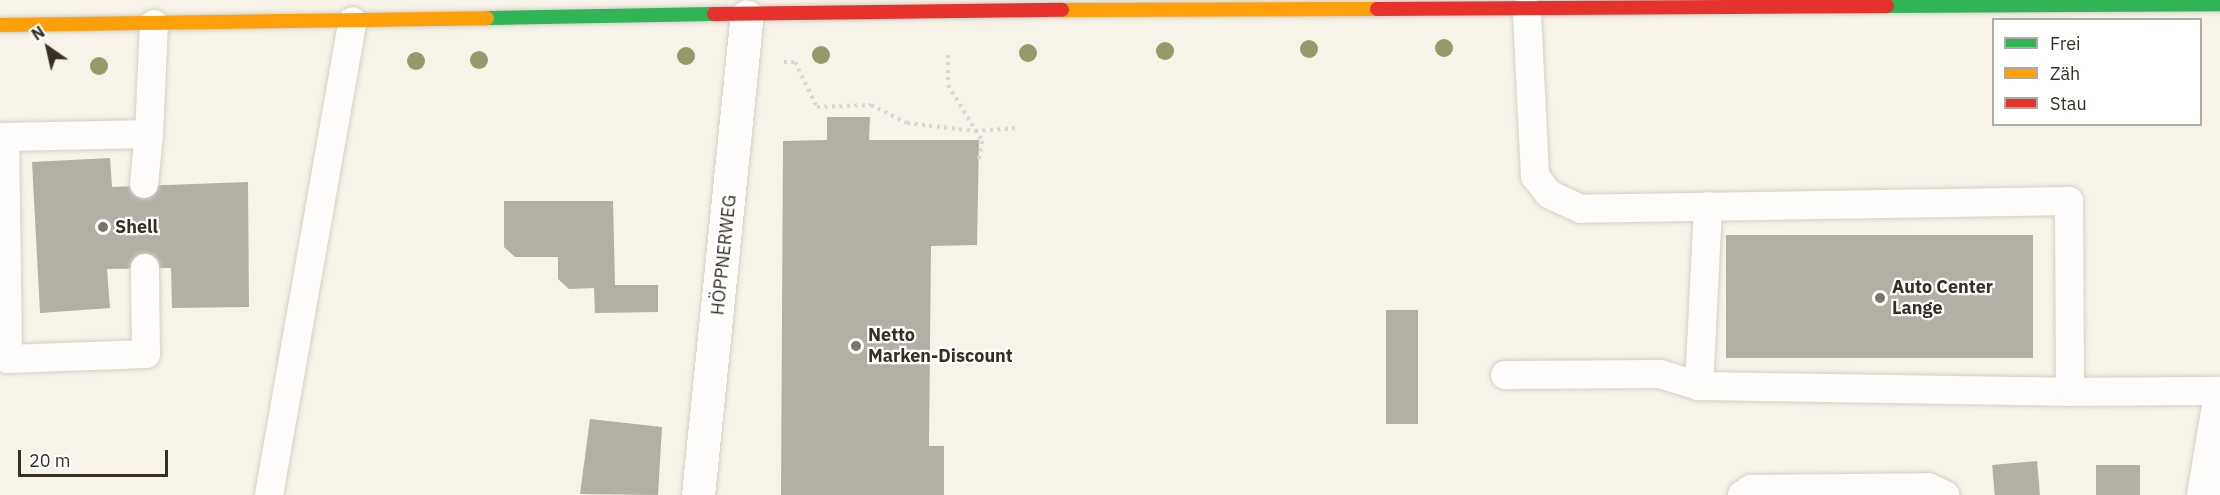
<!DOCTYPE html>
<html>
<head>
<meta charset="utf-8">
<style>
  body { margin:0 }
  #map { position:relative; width:2220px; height:495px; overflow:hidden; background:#f7f3e9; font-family:"IBM Plex Sans",sans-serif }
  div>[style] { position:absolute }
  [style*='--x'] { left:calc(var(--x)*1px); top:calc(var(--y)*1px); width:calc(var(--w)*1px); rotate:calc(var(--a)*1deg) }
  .building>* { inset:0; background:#b3afa5; transform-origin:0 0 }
  .path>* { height:4px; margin-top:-2px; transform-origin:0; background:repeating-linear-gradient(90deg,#d8d6d4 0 3px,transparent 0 7.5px) }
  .roads { filter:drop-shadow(0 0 2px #d4d0c5) drop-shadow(0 0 2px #d4d0c5) }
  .lane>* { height:28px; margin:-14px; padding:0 14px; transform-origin:14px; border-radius:14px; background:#fefdfc }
  .street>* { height:33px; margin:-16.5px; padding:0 16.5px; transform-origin:16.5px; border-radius:16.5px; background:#fefdfc }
  .fast>* { height:14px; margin:-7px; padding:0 7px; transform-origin:7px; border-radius:7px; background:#30b455 }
  .slow>* { height:14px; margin:-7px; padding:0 7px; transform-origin:7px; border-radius:7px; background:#ff9f0a }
  .jam>* { height:14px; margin:-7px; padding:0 7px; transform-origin:7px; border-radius:7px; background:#e5322d }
  .trees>* { width:18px; height:18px; margin:-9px; border-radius:50%; background:#96996a }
  .dots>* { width:16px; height:16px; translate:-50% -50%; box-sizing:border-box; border:3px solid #fff; border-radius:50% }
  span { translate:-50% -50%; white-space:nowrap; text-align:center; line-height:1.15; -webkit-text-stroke:4.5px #fff; paint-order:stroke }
  .poi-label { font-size:18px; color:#352f24; font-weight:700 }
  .left { translate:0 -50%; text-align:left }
  .street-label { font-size:18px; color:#352f24 }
  .legend { position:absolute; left:1992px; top:18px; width:210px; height:108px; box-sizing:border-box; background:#fff; border:2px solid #aeaca7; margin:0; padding:8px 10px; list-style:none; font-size:18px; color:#352f24 }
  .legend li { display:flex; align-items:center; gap:12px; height:30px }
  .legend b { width:30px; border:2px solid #aeaca7 }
  .north { position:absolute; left:18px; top:18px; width:60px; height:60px; -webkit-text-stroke:4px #fff; paint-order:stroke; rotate:326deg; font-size:16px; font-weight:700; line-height:24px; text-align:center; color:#352f24 }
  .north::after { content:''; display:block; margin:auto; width:21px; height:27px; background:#352f24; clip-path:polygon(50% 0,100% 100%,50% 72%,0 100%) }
  .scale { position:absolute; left:18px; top:450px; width:150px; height:27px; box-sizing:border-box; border:3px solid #352f24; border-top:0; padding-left:8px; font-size:18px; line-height:21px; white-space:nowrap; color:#352f24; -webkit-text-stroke:4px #fff; paint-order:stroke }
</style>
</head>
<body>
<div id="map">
  <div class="building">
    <i style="clip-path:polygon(827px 117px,870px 117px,869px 140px,979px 140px,977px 245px,931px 246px,929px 446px,944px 446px,944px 495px,781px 495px,783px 141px,827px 140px)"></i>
    <i style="clip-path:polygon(110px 158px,112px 187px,248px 182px,249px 307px,172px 308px,171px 268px,107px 269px,110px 308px,40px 313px,32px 162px)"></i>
    <i style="clip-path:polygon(504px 201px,613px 201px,615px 285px,658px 285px,658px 312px,595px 313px,594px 288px,569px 289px,558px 279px,558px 257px,515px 257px,504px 247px)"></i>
    <i style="left:2033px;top:235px;width:123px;height:307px;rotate:90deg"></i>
    <i style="left:1386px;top:310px;width:32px;height:114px"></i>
    <i style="clip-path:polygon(590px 419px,662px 427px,658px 495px,580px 494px)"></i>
    <i style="left:2037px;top:461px;width:34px;height:45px;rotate:85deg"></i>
    <i style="left:2140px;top:465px;width:30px;height:44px;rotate:90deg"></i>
  </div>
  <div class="path">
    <i style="--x:948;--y:55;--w:30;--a:90"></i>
    <i style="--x:948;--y:85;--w:66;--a:58.7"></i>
    <i style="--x:982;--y:141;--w:19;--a:99"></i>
    <i style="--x:784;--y:62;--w:11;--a:0"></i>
    <i style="--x:795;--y:62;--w:50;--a:63.9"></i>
    <i style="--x:817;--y:107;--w:54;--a:-2.1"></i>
    <i style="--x:871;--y:105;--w:40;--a:26.6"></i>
    <i style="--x:907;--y:123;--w:68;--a:6.7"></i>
    <i style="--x:975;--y:131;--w:43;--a:-4"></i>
  </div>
  <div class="roads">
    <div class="lane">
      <i style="--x:5;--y:137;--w:144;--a:-1.2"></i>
      <i style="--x:149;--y:134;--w:110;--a:-87.4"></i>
      <i style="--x:0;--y:138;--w:5;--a:-11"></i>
      <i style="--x:5;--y:137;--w:222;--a:89.2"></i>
      <i style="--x:8;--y:359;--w:138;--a:-2.1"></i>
      <i style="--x:146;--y:354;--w:86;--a:-90.7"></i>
      <i style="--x:144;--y:184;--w:50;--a:-84.3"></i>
      <i style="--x:1505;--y:375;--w:155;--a:-0.4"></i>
      <i style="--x:1660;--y:374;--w:41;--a:17.1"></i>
      <i style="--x:1699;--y:386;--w:371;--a:0.9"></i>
      <i style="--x:2070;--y:392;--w:191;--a:-90.3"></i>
      <i style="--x:2069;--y:201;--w:488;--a:179.1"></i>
      <i style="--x:1581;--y:209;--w:35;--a:-155"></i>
      <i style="--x:1549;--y:194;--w:23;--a:-128"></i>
      <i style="--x:1535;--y:176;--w:166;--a:-92.8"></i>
      <i style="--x:1699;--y:386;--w:180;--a:-87.1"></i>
      <i style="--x:2070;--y:392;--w:150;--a:-0.4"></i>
      <i style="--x:269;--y:495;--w:481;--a:-80"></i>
      <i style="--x:1742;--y:495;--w:11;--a:-34"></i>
      <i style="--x:1751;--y:489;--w:177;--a:-0.6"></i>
      <i style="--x:1928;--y:487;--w:19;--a:25"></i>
    </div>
    <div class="street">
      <i style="--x:698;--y:495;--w:481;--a:-84.2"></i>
      <i style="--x:2203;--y:495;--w:103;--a:-80.5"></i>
    </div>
    <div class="fast">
      <i style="--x:1887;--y:6;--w:333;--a:-0.3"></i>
      <i style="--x:487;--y:18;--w:227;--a:-1"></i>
    </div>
    <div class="slow">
      <i style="--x:1062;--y:10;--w:315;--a:-0.2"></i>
      <i style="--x:0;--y:25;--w:487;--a:-0.8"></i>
    </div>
    <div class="jam">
      <i style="--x:1377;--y:9;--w:510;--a:-0.34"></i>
      <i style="--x:714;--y:14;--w:348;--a:-0.7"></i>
    </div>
  </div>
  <div class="trees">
    <i style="left:1444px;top:48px"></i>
    <i style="left:1309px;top:49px"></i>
    <i style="left:1165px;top:51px"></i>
    <i style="left:1028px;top:53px"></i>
    <i style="left:821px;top:55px"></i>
    <i style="left:686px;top:56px"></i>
    <i style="left:479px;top:60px"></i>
    <i style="left:416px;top:61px"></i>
    <i style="left:99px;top:66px"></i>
  </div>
  <div class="dots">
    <i style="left:103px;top:227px;background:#797469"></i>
    <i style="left:1880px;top:298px;background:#797469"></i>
    <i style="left:856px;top:346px;background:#797469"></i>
  </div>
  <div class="poi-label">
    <span class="left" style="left:115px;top:227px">Shell</span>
    <span class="left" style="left:1892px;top:298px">Auto Center<br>Lange</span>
    <span class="left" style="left:868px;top:346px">Netto<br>Marken-Discount</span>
  </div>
  <div class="street-label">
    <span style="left:724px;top:255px;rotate:-84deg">HÖPPNERWEG</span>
  </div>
  <ul class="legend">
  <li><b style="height:8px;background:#30b455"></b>Frei</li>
  <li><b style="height:8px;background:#ff9f0a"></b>Zäh</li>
  <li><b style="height:8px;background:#e5322d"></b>Stau</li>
  </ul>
  <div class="north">N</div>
  <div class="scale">20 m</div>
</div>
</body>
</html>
